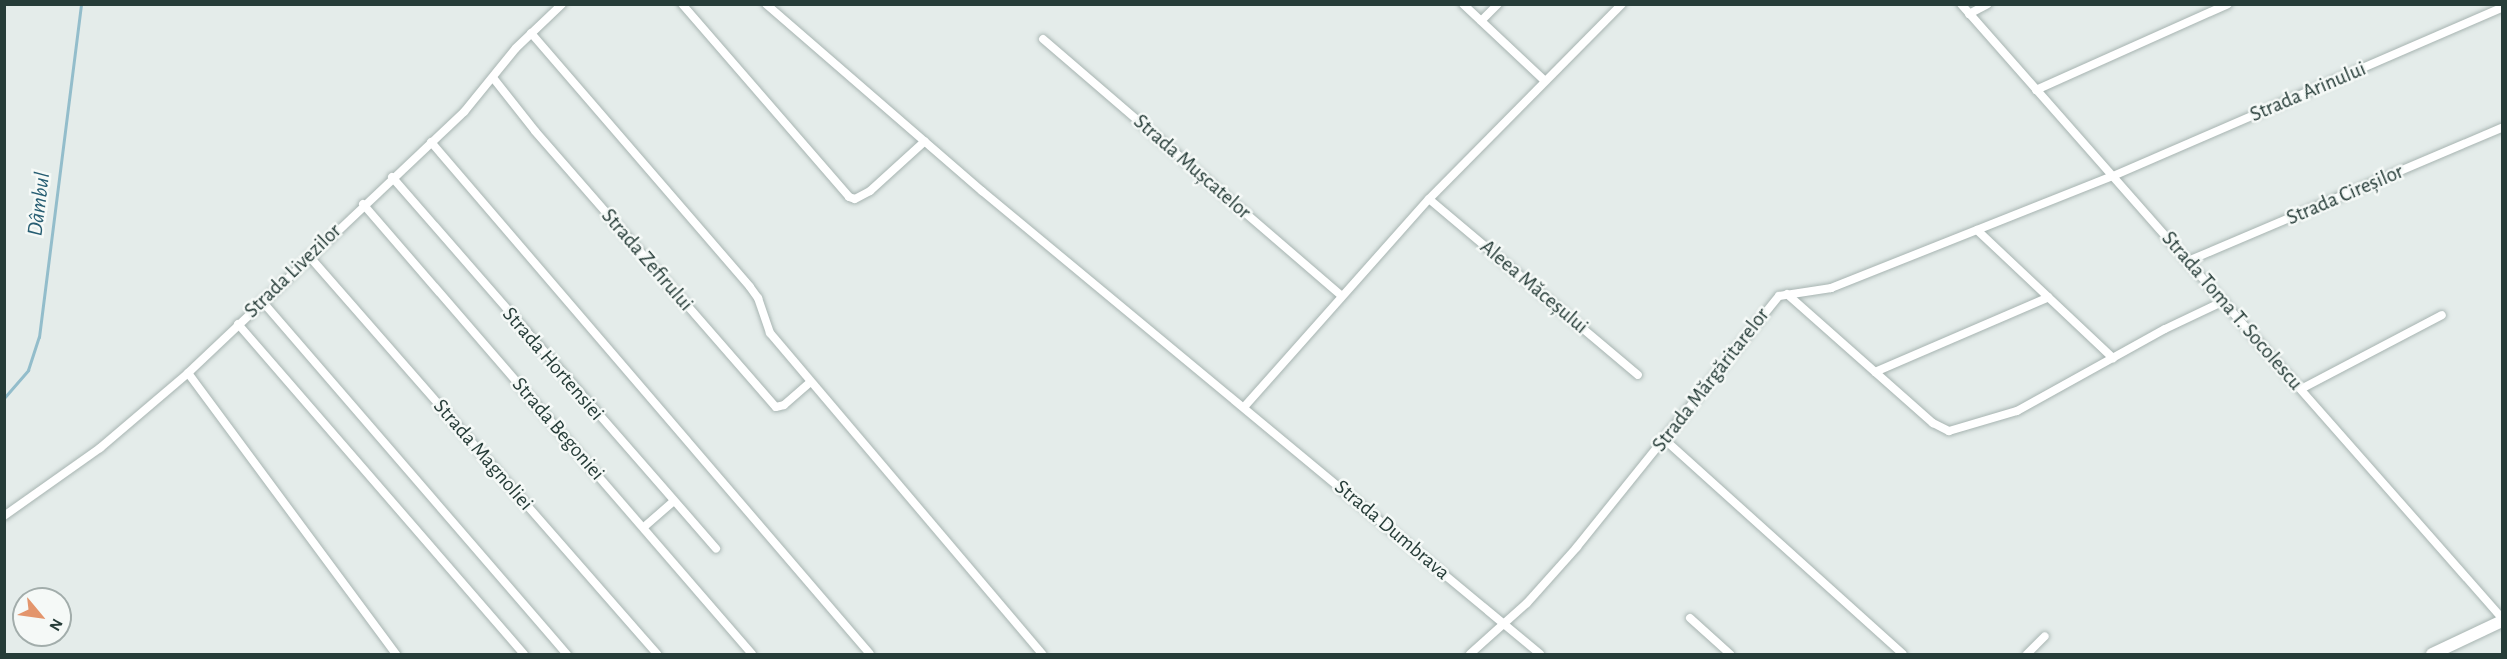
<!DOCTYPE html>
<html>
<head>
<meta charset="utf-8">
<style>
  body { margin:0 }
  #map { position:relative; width:2507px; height:659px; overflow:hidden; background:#e4ecea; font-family:"Alegreya Sans",sans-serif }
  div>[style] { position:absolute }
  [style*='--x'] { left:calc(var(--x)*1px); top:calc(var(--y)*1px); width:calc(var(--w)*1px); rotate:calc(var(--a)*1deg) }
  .stream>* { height:3px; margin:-1.5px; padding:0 1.5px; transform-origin:1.5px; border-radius:1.5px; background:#93bdcb }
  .roads { filter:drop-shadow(0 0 2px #a7b4b1) drop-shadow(0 0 2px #a7b4b1) }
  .street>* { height:8px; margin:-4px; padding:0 4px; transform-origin:4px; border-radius:4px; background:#fff }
  .secondary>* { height:12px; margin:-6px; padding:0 6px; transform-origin:6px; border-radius:6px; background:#fff }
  span { translate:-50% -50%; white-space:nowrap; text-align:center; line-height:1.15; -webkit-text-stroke:5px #f5f9f7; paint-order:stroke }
  .street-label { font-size:21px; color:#263c38 }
  .water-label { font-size:22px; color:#265d72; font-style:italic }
  .frame { position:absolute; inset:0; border:6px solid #263c38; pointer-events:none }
  .north { position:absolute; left:12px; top:587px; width:60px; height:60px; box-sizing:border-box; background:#f5f9f7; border:2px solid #a2adab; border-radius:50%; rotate:119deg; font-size:16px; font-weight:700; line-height:24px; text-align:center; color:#263c38 }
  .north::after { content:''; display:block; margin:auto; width:21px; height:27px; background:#e3956c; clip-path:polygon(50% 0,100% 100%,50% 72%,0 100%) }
</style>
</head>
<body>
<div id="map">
  <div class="stream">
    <i style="--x:4;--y:398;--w:37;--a:-49"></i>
    <i style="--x:28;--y:370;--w:35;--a:-72"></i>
    <i style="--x:39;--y:337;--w:336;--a:-82.8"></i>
  </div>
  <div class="roads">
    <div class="street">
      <i style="--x:682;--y:4;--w:255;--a:49.1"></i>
      <i style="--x:849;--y:197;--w:6;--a:18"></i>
      <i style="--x:855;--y:199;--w:17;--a:-28"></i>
      <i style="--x:870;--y:191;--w:74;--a:-42.3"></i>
      <i style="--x:766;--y:4;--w:286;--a:40.9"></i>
      <i style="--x:982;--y:191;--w:725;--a:39.68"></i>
      <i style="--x:1463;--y:4;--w:111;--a:43.2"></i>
      <i style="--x:1961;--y:4;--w:818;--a:48.62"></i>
      <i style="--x:1969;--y:14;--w:21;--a:-28"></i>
      <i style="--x:1481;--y:21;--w:24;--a:-45"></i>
      <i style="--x:531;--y:33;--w:335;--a:49.2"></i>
      <i style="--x:750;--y:287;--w:14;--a:54"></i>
      <i style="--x:758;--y:298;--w:37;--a:71"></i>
      <i style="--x:770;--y:333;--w:421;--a:49.7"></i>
      <i style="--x:1043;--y:39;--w:393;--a:40.7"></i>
      <i style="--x:494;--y:79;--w:66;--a:51.7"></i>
      <i style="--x:535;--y:131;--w:366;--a:48.9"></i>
      <i style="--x:776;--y:407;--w:8;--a:-14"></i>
      <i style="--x:784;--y:405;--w:35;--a:-41"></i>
      <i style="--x:2036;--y:90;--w:210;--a:-24.1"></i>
      <i style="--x:431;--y:142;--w:674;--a:49.39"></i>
      <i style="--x:392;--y:177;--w:493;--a:48.9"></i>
      <i style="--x:1429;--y:199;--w:273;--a:40.1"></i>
      <i style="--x:363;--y:204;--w:595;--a:49.16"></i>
      <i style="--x:1977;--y:230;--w:187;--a:43.3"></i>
      <i style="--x:309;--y:256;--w:529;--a:48.83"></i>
      <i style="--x:2188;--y:261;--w:341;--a:-23"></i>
      <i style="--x:1787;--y:294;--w:195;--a:41.5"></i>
      <i style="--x:1933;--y:423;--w:18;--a:27"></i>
      <i style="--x:1949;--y:431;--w:71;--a:-16.4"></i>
      <i style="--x:2017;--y:411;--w:169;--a:-29"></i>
      <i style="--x:2165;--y:329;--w:65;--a:-25.4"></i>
      <i style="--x:262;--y:301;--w:467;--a:49.2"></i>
      <i style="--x:238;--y:324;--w:437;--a:49.1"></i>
      <i style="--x:1875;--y:372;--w:189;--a:-23.3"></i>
      <i style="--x:188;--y:373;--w:350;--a:53.5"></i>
      <i style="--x:2301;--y:389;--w:159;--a:-27.7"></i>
      <i style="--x:1245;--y:406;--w:277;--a:-48.4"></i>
      <i style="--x:1429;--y:199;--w:274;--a:-45.3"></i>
      <i style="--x:1664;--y:439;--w:321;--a:42"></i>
      <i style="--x:4;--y:516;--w:118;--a:-35.3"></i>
      <i style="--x:100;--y:448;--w:116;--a:-40.4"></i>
      <i style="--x:188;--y:373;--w:380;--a:-43.4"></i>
      <i style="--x:464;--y:112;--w:82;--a:-50.9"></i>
      <i style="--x:516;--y:48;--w:64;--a:-43.7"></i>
      <i style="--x:644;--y:527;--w:38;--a:-41"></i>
      <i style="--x:1690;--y:618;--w:54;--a:42"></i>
      <i style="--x:1470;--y:654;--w:76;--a:-41.8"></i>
      <i style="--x:1527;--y:603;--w:75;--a:-48.2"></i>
      <i style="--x:1577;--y:547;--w:322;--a:-51.2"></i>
      <i style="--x:1779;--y:296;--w:53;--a:-8.7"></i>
      <i style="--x:1831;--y:288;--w:303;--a:-21.7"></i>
      <i style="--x:2113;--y:176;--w:424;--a:-23.4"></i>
      <i style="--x:2027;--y:654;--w:25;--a:-45"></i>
    </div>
    <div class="secondary">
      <i style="--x:2432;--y:654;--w:77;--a:-25.2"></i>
    </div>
  </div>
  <div class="street-label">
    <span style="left:2308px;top:92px;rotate:-23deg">Strada Arinului</span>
    <span style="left:1192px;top:167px;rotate:41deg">Strada Mușcatelor</span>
    <span style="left:2345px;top:195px;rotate:-23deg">Strada Cireșilor</span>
    <span style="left:647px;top:260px;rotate:49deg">Strada Zefirului</span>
    <span style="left:293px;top:271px;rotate:-44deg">Strada Livezilor</span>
    <span style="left:1534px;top:287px;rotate:40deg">Aleea Măceșului</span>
    <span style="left:2232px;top:311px;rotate:49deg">Strada Toma T. Socolescu</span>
    <span style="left:553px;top:364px;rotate:49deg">Strada Hortensiei</span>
    <span style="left:1711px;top:380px;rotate:-52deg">Strada Mărgăritarelor</span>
    <span style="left:558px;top:429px;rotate:49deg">Strada Begoniei</span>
    <span style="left:483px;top:455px;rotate:49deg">Strada Magnoliei</span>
    <span style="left:1392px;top:530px;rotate:40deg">Strada Dumbrava</span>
  </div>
  <div class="water-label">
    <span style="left:39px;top:204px;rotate:-83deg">Dâmbul</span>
  </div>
  <div class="frame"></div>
  <div class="north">N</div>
</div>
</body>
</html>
